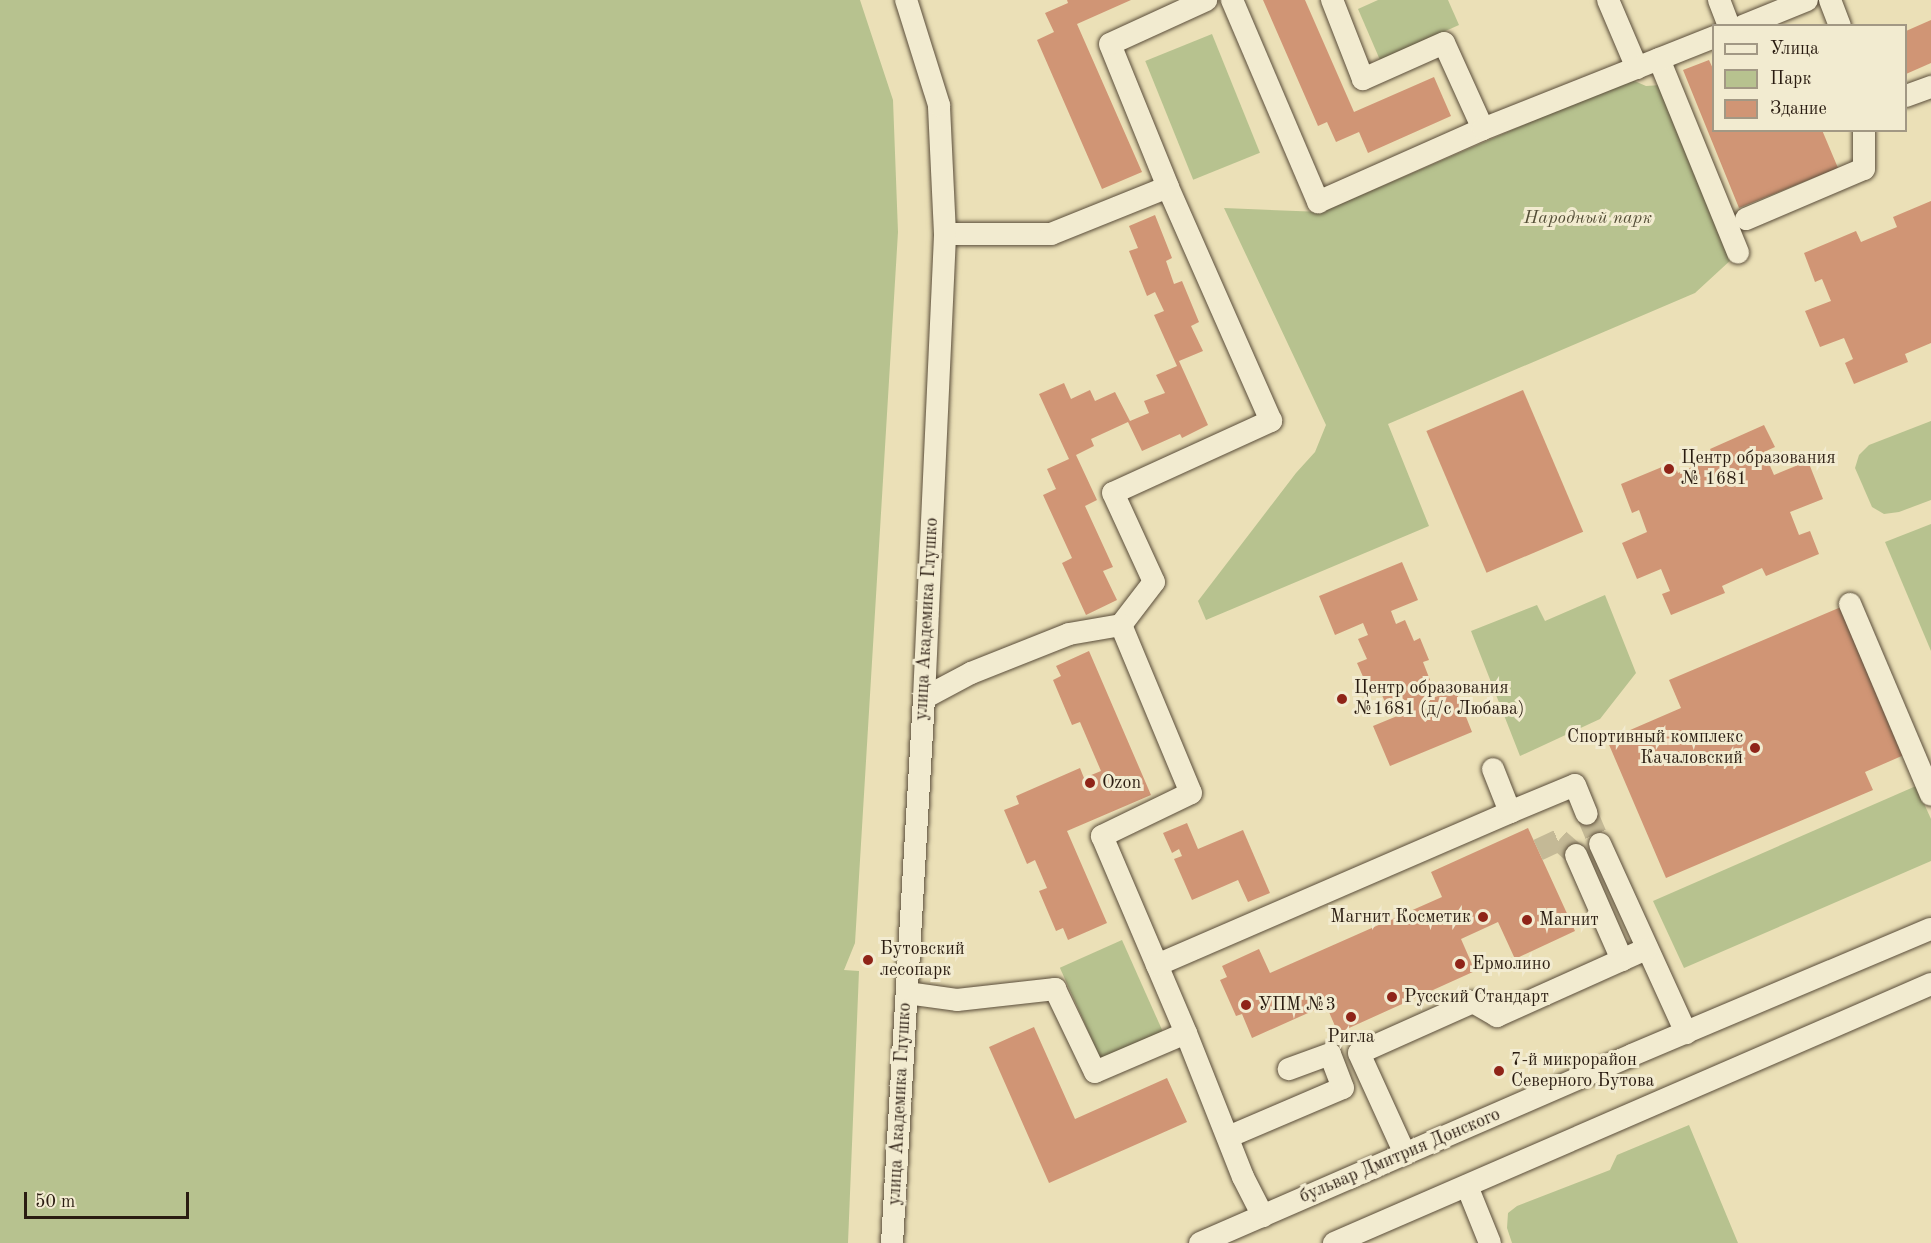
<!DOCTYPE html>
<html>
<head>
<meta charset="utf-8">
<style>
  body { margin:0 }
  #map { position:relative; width:1931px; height:1243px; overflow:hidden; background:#ebe0b7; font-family:"Old Standard TT",serif }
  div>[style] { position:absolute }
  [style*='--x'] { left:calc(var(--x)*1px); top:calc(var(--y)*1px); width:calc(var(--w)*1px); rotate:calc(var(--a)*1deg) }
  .green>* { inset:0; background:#b7c28f; transform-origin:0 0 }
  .building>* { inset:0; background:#d09575; transform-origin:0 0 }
  .minor-tunnel>* { height:22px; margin-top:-11px; transform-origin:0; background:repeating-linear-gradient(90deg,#c4b996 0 22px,transparent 0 33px) }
  .roads { filter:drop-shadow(0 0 2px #5a4d3a) drop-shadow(0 0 2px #5a4d3a) }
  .minor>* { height:22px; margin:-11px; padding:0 11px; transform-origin:11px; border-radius:11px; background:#f2ebd0 }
  .dots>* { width:16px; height:16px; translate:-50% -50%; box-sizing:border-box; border:3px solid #f2ebd0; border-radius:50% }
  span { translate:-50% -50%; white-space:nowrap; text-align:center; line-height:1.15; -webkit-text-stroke:6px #f2ebd0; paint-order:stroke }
  .park-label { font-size:18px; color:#544e37; font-style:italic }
  .poi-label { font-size:18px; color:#2a1c11 }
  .left { translate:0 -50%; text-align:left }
  .right { translate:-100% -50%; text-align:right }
  .street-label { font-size:18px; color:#2a1c11 }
  .legend { position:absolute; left:1712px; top:24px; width:195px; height:108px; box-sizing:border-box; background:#f2ebd0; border:2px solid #a29884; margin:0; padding:8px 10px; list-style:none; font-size:18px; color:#2a1c11 }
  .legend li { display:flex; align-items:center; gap:12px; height:30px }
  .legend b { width:30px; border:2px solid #a29884 }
  .scale { position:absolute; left:24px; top:1192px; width:165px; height:27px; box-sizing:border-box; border:3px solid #2a1c11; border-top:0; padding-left:8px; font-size:18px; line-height:21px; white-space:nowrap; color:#2a1c11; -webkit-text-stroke:4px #f2ebd0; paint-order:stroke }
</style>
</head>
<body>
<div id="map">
  <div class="green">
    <i style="clip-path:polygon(0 0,860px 0,893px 100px,898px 232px,855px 943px,844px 970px,859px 971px,848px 1243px,0 1243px)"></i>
    <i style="clip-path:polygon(1378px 0,1448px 0,1459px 25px,1380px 60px,1358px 9px)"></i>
    <i style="left:1212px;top:34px;width:128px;height:72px;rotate:68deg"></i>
    <i style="clip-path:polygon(1630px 79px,1646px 86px,1661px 85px,1733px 258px,1695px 293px,1388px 424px,1429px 526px,1206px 620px,1198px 601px,1296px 473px,1315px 452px,1326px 425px,1224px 208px,1322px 212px)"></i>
    <i style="clip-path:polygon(1931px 421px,1931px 500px,1899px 512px,1884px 514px,1872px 507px,1855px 468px,1859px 455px,1869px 445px)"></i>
    <i style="clip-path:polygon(1931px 524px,1931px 651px,1885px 542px)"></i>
    <i style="clip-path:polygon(1605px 595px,1636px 673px,1600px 719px,1520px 756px,1471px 631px,1537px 605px,1545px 621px)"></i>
    <i style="clip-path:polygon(1916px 786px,1931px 819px,1931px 861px,1684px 968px,1653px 901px)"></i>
    <i style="left:1122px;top:940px;width:100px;height:68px;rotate:66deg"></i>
    <i style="clip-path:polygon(1689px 1125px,1738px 1243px,1512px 1243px,1507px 1228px,1508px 1213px,1517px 1206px,1610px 1170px,1617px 1155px)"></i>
  </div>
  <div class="building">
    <i style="clip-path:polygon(1067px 0,1131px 0,1077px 24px,1142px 172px,1102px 189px,1037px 40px,1054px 32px,1045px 13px,1068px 3px)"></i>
    <i style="clip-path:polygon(1263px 0,1305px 0,1354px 112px,1434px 77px,1451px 116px,1368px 153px,1359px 132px,1336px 142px,1327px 122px,1318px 126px)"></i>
    <i style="clip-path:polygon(1931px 20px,1931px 63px,1906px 74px,1906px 31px)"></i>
    <i style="clip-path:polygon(1709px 60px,1714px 71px,1714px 130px,1822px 130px,1838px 168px,1739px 208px,1683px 70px)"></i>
    <i style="clip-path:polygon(1931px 201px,1931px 343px,1905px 354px,1908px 362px,1854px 384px,1845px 363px,1853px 359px,1844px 338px,1820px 347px,1805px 311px,1831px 301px,1822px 279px,1815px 282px,1804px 253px,1856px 231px,1861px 242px,1897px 227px,1893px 217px)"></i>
    <i style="clip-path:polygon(1155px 215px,1172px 258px,1166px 261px,1174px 284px,1182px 281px,1199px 322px,1191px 326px,1203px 351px,1179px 361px,1208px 425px,1182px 438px,1180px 434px,1142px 451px,1128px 422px,1091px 439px,1094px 446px,1076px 455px,1097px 500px,1085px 506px,1113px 567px,1103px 571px,1117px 600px,1086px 615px,1062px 563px,1072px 558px,1043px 495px,1056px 489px,1047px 469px,1069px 459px,1039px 394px,1064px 383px,1071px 399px,1090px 390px,1095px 401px,1115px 392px,1130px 421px,1149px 413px,1144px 401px,1165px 393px,1156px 375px,1177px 366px,1154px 315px,1164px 311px,1155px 292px,1147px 296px,1129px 251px,1138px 248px,1129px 226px)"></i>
    <i style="left:1523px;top:390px;width:154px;height:105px;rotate:67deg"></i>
    <i style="clip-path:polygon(1764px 425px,1775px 447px,1764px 452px,1774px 475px,1808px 461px,1823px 499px,1790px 512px,1799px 535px,1810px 531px,1819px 554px,1766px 576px,1762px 568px,1722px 586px,1725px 593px,1671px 615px,1662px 594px,1670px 591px,1661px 569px,1637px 579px,1622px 543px,1647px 532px,1639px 510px,1632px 513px,1621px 484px,1674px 462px,1678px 473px,1714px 458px,1710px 449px)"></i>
    <i style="clip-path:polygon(1402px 562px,1418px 600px,1391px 611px,1396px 624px,1405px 620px,1414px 641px,1420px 638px,1429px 660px,1423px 662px,1430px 680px,1421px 684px,1428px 700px,1455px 689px,1472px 732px,1390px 766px,1373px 726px,1402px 714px,1395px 698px,1385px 702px,1377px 684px,1368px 688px,1357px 663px,1367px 659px,1358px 639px,1368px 635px,1363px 623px,1335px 635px,1319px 596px)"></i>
    <i style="clip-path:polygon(1841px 607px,1904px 755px,1865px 772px,1873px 790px,1666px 878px,1607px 740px,1681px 708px,1669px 680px)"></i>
    <i style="clip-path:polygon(1089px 651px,1151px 795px,1067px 831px,1107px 923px,1068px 940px,1063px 928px,1056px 931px,1039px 891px,1047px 888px,1035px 860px,1027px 864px,1004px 810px,1019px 804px,1016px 796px,1080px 768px,1084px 778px,1101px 771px,1080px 722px,1072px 725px,1053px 680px,1061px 676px,1056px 666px)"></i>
    <i style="clip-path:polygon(1187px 823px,1198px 849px,1243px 830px,1270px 893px,1248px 902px,1238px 880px,1192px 900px,1174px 859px,1182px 856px,1179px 849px,1172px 853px,1163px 833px)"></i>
    <i style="clip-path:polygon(1528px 828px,1575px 931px,1515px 959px,1498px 922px,1461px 939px,1475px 971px,1338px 1033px,1326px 1005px,1252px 1038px,1242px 1014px,1236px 1016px,1220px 980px,1227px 977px,1222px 966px,1259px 949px,1270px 973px,1442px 897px,1431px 872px)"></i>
    <i style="clip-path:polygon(1034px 1027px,1075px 1119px,1167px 1078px,1187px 1122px,1049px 1183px,989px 1047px)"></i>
  </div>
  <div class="minor-tunnel">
    <i style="--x:1587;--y:814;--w:33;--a:67"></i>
    <i style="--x:1538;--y:850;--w:23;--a:-25"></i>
    <i style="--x:1559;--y:840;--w:23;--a:41"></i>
  </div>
  <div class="roads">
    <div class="minor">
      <i style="--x:1232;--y:0;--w:220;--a:66.9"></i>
      <i style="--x:1318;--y:202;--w:180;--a:-23.9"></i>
      <i style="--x:1483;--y:129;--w:94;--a:-114.4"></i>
      <i style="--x:1444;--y:43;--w:89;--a:156"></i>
      <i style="--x:1363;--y:79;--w:85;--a:-111.4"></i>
      <i style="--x:1608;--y:0;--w:74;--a:66.9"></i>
      <i style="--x:1719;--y:0;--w:28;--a:69"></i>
      <i style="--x:1830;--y:0;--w:28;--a:69"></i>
      <i style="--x:1743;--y:26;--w:69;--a:-22.1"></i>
      <i style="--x:1659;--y:59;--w:209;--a:67.8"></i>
      <i style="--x:1906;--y:96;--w:27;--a:-20"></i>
      <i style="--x:1483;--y:129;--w:249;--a:-21.7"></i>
      <i style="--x:1746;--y:219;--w:128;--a:-23"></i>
      <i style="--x:1864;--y:169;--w:39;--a:-90"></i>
      <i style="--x:945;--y:234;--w:106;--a:0"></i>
      <i style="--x:1051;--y:234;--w:126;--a:-21.9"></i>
      <i style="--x:1168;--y:187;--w:154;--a:-112.1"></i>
      <i style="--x:1110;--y:44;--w:106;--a:-24.6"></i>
      <i style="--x:1850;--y:604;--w:207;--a:67"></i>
      <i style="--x:1121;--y:625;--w:54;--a:-52.5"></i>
      <i style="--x:1154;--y:582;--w:98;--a:-114.7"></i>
      <i style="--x:1113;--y:493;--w:174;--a:-24.5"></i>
      <i style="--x:1271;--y:421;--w:256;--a:-113.8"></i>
      <i style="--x:924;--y:698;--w:53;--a:-28"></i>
      <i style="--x:971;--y:673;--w:105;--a:-21.7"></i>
      <i style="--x:1069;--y:634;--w:53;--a:-9.8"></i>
      <i style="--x:1121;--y:625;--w:182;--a:67.4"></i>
      <i style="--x:1191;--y:793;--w:99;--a:154.2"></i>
      <i style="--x:1102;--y:836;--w:214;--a:66.9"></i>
      <i style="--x:1510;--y:812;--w:70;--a:-22.6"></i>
      <i style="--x:1575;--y:785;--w:31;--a:68"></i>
      <i style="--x:1600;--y:844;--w:208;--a:65.5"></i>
      <i style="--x:1576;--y:855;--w:115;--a:66.3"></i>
      <i style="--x:1157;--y:965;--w:385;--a:-23.4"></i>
      <i style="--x:1510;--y:812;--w:46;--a:-111.6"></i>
      <i style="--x:907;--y:993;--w:50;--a:8"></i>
      <i style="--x:957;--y:1000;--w:99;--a:-6.4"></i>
      <i style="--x:1055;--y:989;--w:92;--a:64.3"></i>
      <i style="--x:1095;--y:1072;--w:99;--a:-23.2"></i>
      <i style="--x:1186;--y:1033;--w:155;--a:68.4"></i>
      <i style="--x:1243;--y:1177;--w:44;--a:62.9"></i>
      <i style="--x:1228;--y:1137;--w:125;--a:-23.1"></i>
      <i style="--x:1343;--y:1088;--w:36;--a:-111"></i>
      <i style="--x:1330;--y:1054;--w:44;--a:159.9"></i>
      <i style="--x:1405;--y:1154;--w:111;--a:-114.5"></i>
      <i style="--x:1359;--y:1053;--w:125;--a:-24.1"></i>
      <i style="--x:1473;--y:1002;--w:28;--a:30"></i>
      <i style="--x:1497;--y:1016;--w:163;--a:-24.2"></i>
      <i style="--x:1467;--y:1186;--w:61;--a:68"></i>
      <i style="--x:892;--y:1243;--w:546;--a:-86.64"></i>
      <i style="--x:924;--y:698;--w:464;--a:-87.4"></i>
      <i style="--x:945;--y:234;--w:129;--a:-92.7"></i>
      <i style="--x:939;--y:105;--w:110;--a:-107.4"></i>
      <i style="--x:1200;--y:1243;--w:471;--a:-23.5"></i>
      <i style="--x:1632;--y:1055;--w:324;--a:-22.9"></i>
      <i style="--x:1334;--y:1243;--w:651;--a:-23.45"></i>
    </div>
  </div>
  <div class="dots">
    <i style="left:1669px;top:469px;background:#8f2418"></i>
    <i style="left:1342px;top:699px;background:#8f2418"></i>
    <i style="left:1755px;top:748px;background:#8f2418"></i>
    <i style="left:1090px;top:783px;background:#8f2418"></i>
    <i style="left:1483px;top:917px;background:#8f2418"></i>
    <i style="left:1527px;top:920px;background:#8f2418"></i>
    <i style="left:868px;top:960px;background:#8f2418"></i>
    <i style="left:1460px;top:964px;background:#8f2418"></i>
    <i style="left:1392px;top:997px;background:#8f2418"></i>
    <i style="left:1246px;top:1005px;background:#8f2418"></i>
    <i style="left:1351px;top:1017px;background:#8f2418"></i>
    <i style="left:1499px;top:1071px;background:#8f2418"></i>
  </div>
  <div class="park-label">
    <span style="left:1588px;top:218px">Народный парк</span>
  </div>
  <div class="poi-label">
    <span class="left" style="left:1681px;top:469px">Центр образования<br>№ 1681</span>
    <span class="left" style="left:1354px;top:699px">Центр образования<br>№1681 (д/с Любава)</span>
    <span class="right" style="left:1743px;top:748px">Спортивный комплекс<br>Качаловский</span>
    <span class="left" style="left:1102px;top:783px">Ozon</span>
    <span class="right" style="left:1471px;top:917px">Магнит Косметик</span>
    <span class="left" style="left:1539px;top:920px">Магнит</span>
    <span class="left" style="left:880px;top:960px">Бутовский<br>лесопарк</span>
    <span class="left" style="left:1472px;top:964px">Ермолино</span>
    <span class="left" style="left:1404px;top:997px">Русский Стандарт</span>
    <span class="left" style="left:1258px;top:1005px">УПМ №3</span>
    <span style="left:1351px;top:1037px">Ригла</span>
    <span class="left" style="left:1511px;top:1071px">7-й микрорайон<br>Северного Бутова</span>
  </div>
  <div class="street-label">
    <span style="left:927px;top:619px;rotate:-87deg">улица Академика Глушко</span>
    <span style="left:900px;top:1104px;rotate:-87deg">улица Академика Глушко</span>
    <span style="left:1400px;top:1156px;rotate:-23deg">бульвар Дмитрия Донского</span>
  </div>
  <ul class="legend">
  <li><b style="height:8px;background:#f2ebd0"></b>Улица</li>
  <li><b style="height:16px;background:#b7c28f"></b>Парк</li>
  <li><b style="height:16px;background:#d09575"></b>Здание</li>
  </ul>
  <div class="scale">50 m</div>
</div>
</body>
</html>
